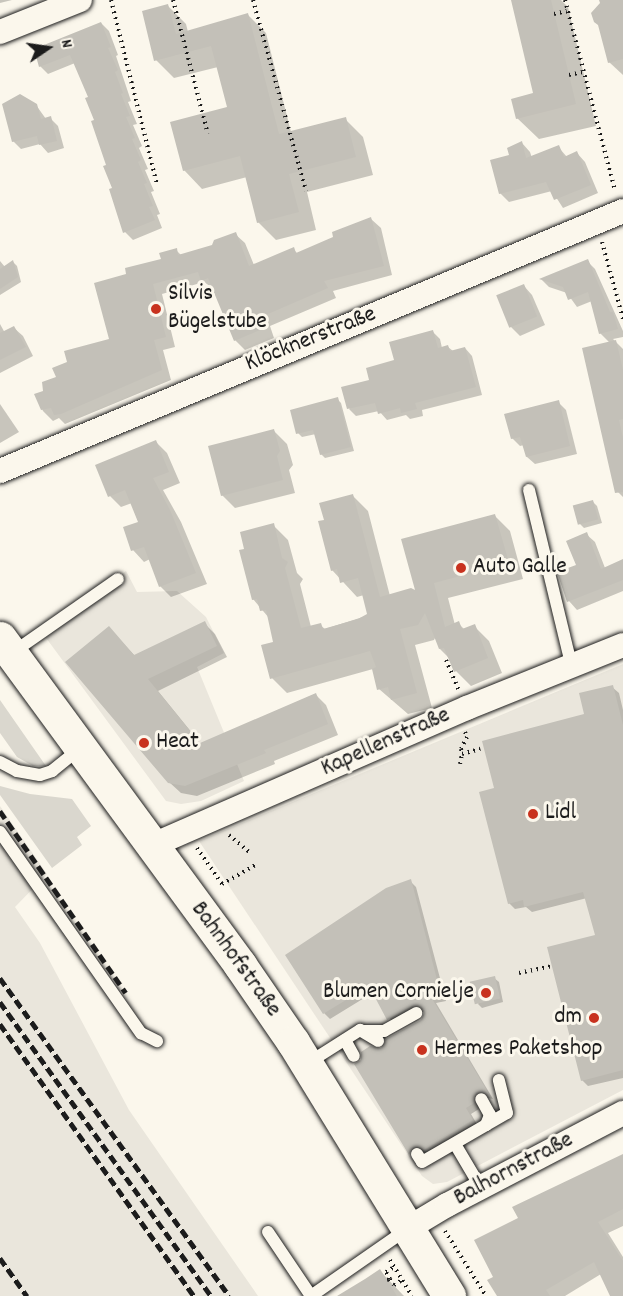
<!DOCTYPE html>
<html>
<head>
<meta charset="utf-8">
<style>
  body { margin:0 }
  #map { position:relative; width:623px; height:1296px; overflow:hidden; background:#fbf7ec; font-family:Dekko,sans-serif }
  div>[style] { position:absolute }
  [style*='--x'] { left:calc(var(--x)*1px); top:calc(var(--y)*1px); width:calc(var(--w)*1px); rotate:calc(var(--a)*1deg) }
  .built>* { inset:0; background:#eae6dc }
  .green>* { inset:0; background:#dad7ce }
  .shadow>* { inset:0; background:#0003 }
  .building>* { inset:0; background:#c3c0b8; transform-origin:0 0 }
  .path>* { height:4px; margin-top:-2px; transform-origin:0; background:repeating-linear-gradient(90deg,#1c1c1c 0 1.5px,transparent 0 6px) }
  .roads { filter:drop-shadow(0 0 2px #1c1c1c) drop-shadow(0 0 2px #1c1c1c) }
  .lane>* { height:12px; margin:-6px; padding:0 6px; transform-origin:6px; border-radius:6px; background:#fbf7ec }
  .street>* { height:24px; margin:-12px; padding:0 12px; transform-origin:12px; border-radius:12px; background:#fbf7ec }
  .secondary>* { height:33px; margin:-16.5px; padding:0 16.5px; transform-origin:16.5px; border-radius:16.5px; background:#fbf7ec }
  .rail>* { height:4.5px; margin-top:-2.25px; transform-origin:0; background:repeating-linear-gradient(90deg,#1c1c1c 0 9px,transparent 0 13.5px) }
  .dots>* { width:16px; height:16px; translate:-50% -50%; box-sizing:border-box; border:3px solid #fbf7ec; border-radius:50% }
  span { translate:-50% -50%; white-space:nowrap; text-align:center; line-height:1.15; -webkit-text-stroke:6px #fbf7ec; paint-order:stroke }
  .poi-label { font-size:24px; color:#1c1c1c }
  .left { translate:0 -50%; text-align:left }
  .right { translate:-100% -50%; text-align:right }
  .street-label { font-size:24px; color:#1c1c1c }
  .north { position:absolute; left:18px; top:18px; width:60px; height:60px; -webkit-text-stroke:4px #fbf7ec; paint-order:stroke; rotate:77deg; font-size:16px; font-weight:700; line-height:24px; text-align:center; color:#1c1c1c }
  .north::after { content:''; display:block; margin:auto; width:21px; height:27px; background:#1c1c1c; clip-path:polygon(50% 0,100% 100%,50% 72%,0 100%) }
</style>
</head>
<body>
<div id="map">
  <div class="built">
    <i style="clip-path:polygon(126px 571px,137px 592px,177px 591px,206px 617px,224px 653px,197px 667px,244px 781px,201px 801px,181px 804px,166px 801px,41px 631px)"></i>
    <i style="clip-path:polygon(623px 664px,623px 1090px,447px 1182px,433px 1184px,422px 1176px,199px 841px)"></i>
    <i style="clip-path:polygon(0 806px,47px 874px,15px 907px,40px 943px,129px 1110px,258px 1296px,0 1296px)"></i>
  </div>
  <div class="green">
    <i style="clip-path:polygon(0 700px,32px 746px,46px 766px,33px 766px,17px 757px,0 733px)"></i>
    <i style="clip-path:polygon(0 786px,30px 794px,72px 799px,91px 826px,77px 837px,82px 845px,52px 868px,0 795px)"></i>
  </div>
  <div class="shadow">
    <i style="clip-path:polygon(0 0,12px 0,0 3px)"></i>
    <i style="clip-path:polygon(513px 0,561px 0,568px 7px,596px 126px,539px 139px,517px 118px,535px 94px)"></i>
    <i style="clip-path:polygon(601px 0,623px 0,623px 75px,609px 62px,600px 27px)"></i>
    <i style="clip-path:polygon(168px 6px,186px 24px,188px 32px,248px 15px,266px 33px,291px 132px,345px 119px,363px 137px,373px 175px,307px 192px,316px 230px,276px 240px,258px 222px,247px 177px,202px 189px,184px 170px,229px 108px,218px 67px,174px 78px,156px 60px)"></i>
    <i style="clip-path:polygon(101px 23px,109px 31px,118px 55px,116px 56px,131px 101px,128px 102px,137px 124px,133px 125px,142px 146px,139px 148px,148px 169px,145px 170px,154px 191px,151px 192px,160px 214px,157px 215px,162px 228px,133px 240px,125px 232px,90px 98px,75px 63px,48px 74px,40px 66px)"></i>
    <i style="clip-path:polygon(36px 105px,46px 119px,50px 118px,58px 126px,64px 148px,48px 153px,40px 144px,21px 149px,13px 141px)"></i>
    <i style="clip-path:polygon(522px 143px,530px 152px,532px 158px,560px 149px,567px 157px,577px 153px,585px 162px,598px 193px,563px 208px,552px 191px,509px 202px,500px 193px)"></i>
    <i style="clip-path:polygon(371px 219px,381px 228px,392px 275px,333px 291px,336px 298px,270px 326px,274px 338px,245px 350px,235px 340px,214px 289px,204px 282px,162px 294px,175px 347px,163px 350px,171px 380px,65px 424px,59px 418px,53px 421px,43px 411px,36px 395px,44px 392px,58px 377px,111px 340px,128px 275px,163px 260px,176px 250px,182px 256px,213px 247px,235px 234px,245px 243px,254px 265px,293px 249px,298px 254px,335px 238px)"></i>
    <i style="clip-path:polygon(0 261px,5px 267px,13px 262px,17px 266px,21px 282px,0 295px)"></i>
    <i style="clip-path:polygon(587px 261px,595px 269px,623px 331px,623px 337px,613px 339px,623px 349px,623px 497px,616px 490px,610px 343px,600px 333px,592px 301px,577px 307px,567px 293px,549px 287px,542px 280px)"></i>
    <i style="clip-path:polygon(524px 286px,532px 295px,545px 325px,520px 336px,511px 327px)"></i>
    <i style="clip-path:polygon(0 324px,5px 333px,14px 328px,23px 336px,33px 356px,0 373px)"></i>
    <i style="clip-path:polygon(433px 332px,440px 339px,442px 348px,448px 347px,453px 351px,465px 348px,472px 356px,482px 395px,422px 410px,423px 416px,410px 419px,406px 415px,387px 420px,379px 411px,356px 416px,349px 409px,371px 381px)"></i>
    <i style="clip-path:polygon(337px 399px,341px 403px,354px 451px,325px 458px,321px 454px,316px 434px,302px 437px,298px 433px)"></i>
    <i style="clip-path:polygon(558px 402px,566px 410px,577px 454px,535px 464px,527px 457px,524px 445px,520px 446px,512px 438px)"></i>
    <i style="clip-path:polygon(0 404px,19px 432px,0 443px)"></i>
    <i style="clip-path:polygon(274px 431px,287px 444px,293px 465px,289px 470px,295px 493px,235px 508px,222px 495px)"></i>
    <i style="clip-path:polygon(156px 442px,167px 453px,180px 483px,163px 490px,181px 522px,207px 584px,171px 597px,160px 586px,150px 559px,144px 562px,133px 550px,140px 522px,132px 503px,121px 507px,110px 496px)"></i>
    <i style="clip-path:polygon(353px 496px,368px 511px,390px 596px,417px 594px,495px 516px,510px 531px,523px 579px,448px 598px,455px 625px,458px 623px,465px 630px,474px 626px,489px 641px,502px 673px,471px 686px,456px 671px,450px 659px,440px 649px,436px 636px,434px 640px,415px 645px,432px 708px,408px 714px,379px 689px,373px 669px,287px 693px,272px 678px,275px 643px,269px 618px,253px 599px,246px 550px,273px 525px,288px 540px,297px 573px,303px 579px,300px 584px,311px 627px,320px 625px,325px 629px,369px 615px,364px 595px,357px 597px,332px 570px,326px 521px)"></i>
    <i style="clip-path:polygon(593px 502px,597px 506px,602px 523px,584px 528px,580px 524px)"></i>
    <i style="clip-path:polygon(586px 534px,595px 542px,605px 568px,623px 561px,623px 591px,577px 610px,569px 601px,559px 573px,578px 566px)"></i>
    <i style="clip-path:polygon(204px 623px,215px 634px,227px 657px,158px 691px,201px 744px,315px 694px,326px 705px,338px 735px,274px 761px,275px 764px,197px 796px,181px 793px,169px 782px,109px 628px,135px 656px)"></i>
    <i style="clip-path:polygon(612px 687px,619px 693px,623px 710px,623px 1078px,588px 1086px,582px 1080px,597px 936px,587px 898px,532px 912px,526px 907px,515px 909px,509px 903px,496px 789px,586px 715px)"></i>
    <i style="clip-path:polygon(410px 881px,416px 887px,446px 1001px,436px 1003px,493px 1099px,482px 1097px,479px 1109px,471px 1114px,478px 1126px,428px 1152px,419px 1152px,415px 1159px,356px 1065px,383px 1050px,421px 1021px,425px 1011px,394px 1025px,374px 992px,330px 1019px,324px 1013px)"></i>
    <i style="clip-path:polygon(494px 978px,499px 982px,503px 1002px,482px 1008px,478px 1004px)"></i>
    <i style="clip-path:polygon(623px 1155px,623px 1226px,608px 1233px,623px 1257px,623px 1296px,612px 1296px,601px 1274px,565px 1296px,498px 1296px,495px 1277px,520px 1218px,514px 1207px)"></i>
    <i style="clip-path:polygon(380px 1271px,404px 1296px,348px 1296px)"></i>
  </div>
  <div class="building">
    <i style="clip-path:polygon(511px 0,551px 0,576px 104px,516px 119px,511px 99px,533px 93px)"></i>
    <i style="clip-path:polygon(599px 0,623px 0,623px 59px,608px 63px,598px 25px,594px 22px,591px 13px,600px 3px)"></i>
    <i style="clip-path:polygon(168px 4px,176px 34px,248px 13px,279px 134px,346px 117px,356px 157px,289px 174px,299px 212px,257px 223px,240px 156px,183px 171px,170px 122px,227px 107px,211px 46px,154px 61px,142px 11px)"></i>
    <i style="clip-path:polygon(101px 22px,111px 47px,108px 48px,118px 70px,115px 72px,123px 93px,121px 94px,130px 116px,126px 117px,135px 138px,132px 139px,141px 160px,138px 162px,147px 183px,144px 184px,153px 206px,149px 207px,155px 220px,123px 233px,109px 189px,112px 188px,103px 166px,106px 165px,91px 121px,94px 120px,85px 98px,88px 97px,70px 55px,39px 67px,34px 49px)"></i>
    <i style="clip-path:polygon(20px 94px,37px 104px,41px 119px,51px 116px,57px 141px,39px 145px,37px 136px,12px 142px,2px 104px)"></i>
    <i style="clip-path:polygon(522px 141px,526px 158px,559px 145px,564px 157px,577px 151px,591px 185px,554px 200px,546px 182px,499px 194px,490px 160px,509px 155px,507px 148px)"></i>
    <i style="clip-path:polygon(371px 217px,384px 266px,324px 281px,328px 288px,261px 317px,265px 328px,234px 341px,208px 278px,201px 281px,198px 272px,153px 284px,166px 337px,154px 340px,162px 370px,61px 414px,54px 415px,51px 408px,41px 410px,34px 394px,43px 391px,42px 382px,56px 377px,52px 368px,67px 362px,64px 351px,109px 339px,94px 283px,126px 274px,125px 268px,161px 259px,159px 253px,177px 248px,178px 255px,212px 245px,214px 240px,236px 232px,249px 266px,294px 247px,296px 253px,333px 237px,332px 232px)"></i>
    <i style="clip-path:polygon(588px 259px,610px 312px,613px 312px,618px 329px,599px 334px,588px 292px,568px 300px,563px 287px,539px 279px)"></i>
    <i style="clip-path:polygon(13px 260px,18px 277px,0 289px,0 269px)"></i>
    <i style="left:524px;top:284px;width:35px;height:30px;rotate:68deg"></i>
    <i style="clip-path:polygon(14px 326px,26px 347px,0 360px,0 333px)"></i>
    <i style="clip-path:polygon(433px 330px,438px 348px,448px 345px,450px 351px,465px 347px,476px 387px,415px 403px,417px 409px,401px 413px,400px 408px,378px 414px,375px 403px,347px 409px,341px 387px,369px 380px,366px 368px,394px 360px,389px 342px)"></i>
    <i style="clip-path:polygon(616px 340px,623px 370px,623px 419px,619px 420px,623px 438px,623px 492px,615px 493px,582px 348px)"></i>
    <i style="clip-path:polygon(338px 397px,351px 447px,320px 455px,313px 430px,296px 434px,290px 410px)"></i>
    <i style="clip-path:polygon(559px 400px,570px 446px,526px 457px,520px 437px,511px 439px,504px 414px)"></i>
    <i style="clip-path:polygon(274px 429px,280px 451px,277px 456px,283px 480px,221px 496px,208px 446px)"></i>
    <i style="clip-path:polygon(156px 440px,169px 472px,153px 478px,170px 510px,196px 573px,159px 587px,144px 547px,131px 551px,123px 527px,138px 522px,125px 490px,108px 497px,95px 465px)"></i>
    <i style="clip-path:polygon(353px 494px,380px 597px,411px 588px,415px 590px,401px 539px,495px 514px,509px 563px,434px 583px,445px 627px,459px 621px,462px 629px,475px 624px,488px 658px,454px 672px,444px 648px,439px 649px,425px 613px,418px 625px,400px 629px,417px 693px,391px 700px,388px 687px,377px 690px,372px 669px,376px 667px,370px 651px,270px 679px,261px 645px,273px 642px,266px 610px,260px 611px,257px 599px,252px 600px,239px 550px,244px 549px,240px 532px,274px 523px,282px 558px,288px 562px,285px 568px,301px 628px,321px 623px,323px 629px,358px 619px,367px 614px,358px 578px,340px 583px,337px 569px,331px 571px,318px 521px,324px 520px,319px 503px)"></i>
    <i style="left:593px;top:500px;width:20px;height:21px;rotate:75deg"></i>
    <i style="clip-path:polygon(587px 532px,601px 569px,623px 559px,623px 580px,567px 602px,557px 572px,576px 565px,566px 541px)"></i>
    <i style="clip-path:polygon(205px 621px,217px 646px,148px 679px,200px 743px,316px 693px,328px 724px,264px 750px,266px 753px,185px 786px,168px 783px,65px 662px,109px 626px,134px 655px)"></i>
    <i style="clip-path:polygon(613px 685px,623px 725px,623px 1070px,581px 1081px,547px 947px,595px 935px,583px 892px,524px 907px,523px 900px,508px 904px,479px 792px,494px 788px,482px 741px,584px 714px,579px 693px)"></i>
    <i style="clip-path:polygon(411px 879px,441px 995px,431px 997px,489px 1094px,476px 1092px,474px 1103px,466px 1108px,473px 1120px,424px 1150px,420px 1147px,413px 1147px,409px 1155px,354px 1064px,361px 1060px,361px 1052px,370px 1046px,381px 1048px,386px 1039px,421px 1020px,424px 1014px,423px 1008px,412px 1006px,387px 1020px,369px 986px,323px 1014px,285px 955px,386px 888px)"></i>
    <i style="left:495px;top:976px;width:23px;height:26px;rotate:77deg"></i>
    <i style="clip-path:polygon(623px 1154px,623px 1209px,598px 1222px,623px 1261px,623px 1296px,610px 1296px,594px 1262px,546px 1290px,550px 1296px,497px 1296px,487px 1280px,493px 1277px,474px 1240px,518px 1218px,512px 1207px)"></i>
    <i style="clip-path:polygon(380px 1269px,397px 1296px,337px 1296px,365px 1279px)"></i>
  </div>
  <div class="path">
    <i style="--x:111;--y:0;--w:191;--a:76"></i>
    <i style="--x:173;--y:0;--w:138;--a:75.4"></i>
    <i style="--x:253;--y:0;--w:198;--a:74.5"></i>
    <i style="--x:565;--y:0;--w:197;--a:75.3"></i>
    <i style="--x:554;--y:14;--w:13;--a:-13"></i>
    <i style="--x:569;--y:75;--w:14;--a:-12"></i>
    <i style="--x:602;--y:242;--w:80;--a:74.7"></i>
    <i style="--x:446;--y:660;--w:33;--a:67"></i>
    <i style="--x:465;--y:732;--w:5;--a:68"></i>
    <i style="--x:467;--y:737;--w:13;--a:117"></i>
    <i style="--x:461;--y:749;--w:5;--a:79"></i>
    <i style="--x:462;--y:754;--w:19;--a:-16"></i>
    <i style="--x:460;--y:764;--w:10;--a:-79"></i>
    <i style="--x:229;--y:835;--w:26;--a:40"></i>
    <i style="--x:197;--y:848;--w:44;--a:55.2"></i>
    <i style="--x:222;--y:884;--w:40;--a:-29.7"></i>
    <i style="--x:519;--y:973;--w:34;--a:-12"></i>
    <i style="--x:445;--y:1231;--w:77;--a:57.8"></i>
    <i style="--x:390;--y:1260;--w:42;--a:58.6"></i>
    <i style="--x:390;--y:1279;--w:7;--a:56"></i>
    <i style="--x:394;--y:1285;--w:9;--a:-32"></i>
    <i style="--x:387;--y:1280;--w:3;--a:-18"></i>
    <i style="--x:390;--y:1279;--w:8;--a:-120"></i>
    <i style="--x:386;--y:1272;--w:9;--a:-32"></i>
  </div>
  <div class="roads">
    <div class="lane">
      <i style="--x:529;--y:490;--w:179;--a:76.4"></i>
      <i style="--x:12;--y:653;--w:129;--a:-34.9"></i>
      <i style="--x:0;--y:762;--w:19;--a:28"></i>
      <i style="--x:17;--y:771;--w:23;--a:10"></i>
      <i style="--x:40;--y:775;--w:13;--a:-18"></i>
      <i style="--x:52;--y:771;--w:36;--a:-39"></i>
      <i style="--x:0;--y:832;--w:246;--a:55"></i>
      <i style="--x:141;--y:1033;--w:18;--a:27"></i>
      <i style="--x:362;--y:1031;--w:22;--a:0"></i>
      <i style="--x:384;--y:1031;--w:37;--a:-29"></i>
      <i style="--x:345;--y:1040;--w:18;--a:61"></i>
      <i style="--x:308;--y:1063;--w:62;--a:-32.4"></i>
      <i style="--x:360;--y:1030;--w:21;--a:31"></i>
      <i style="--x:486;--y:1125;--w:24;--a:-30"></i>
      <i style="--x:507;--y:1113;--w:34;--a:-104"></i>
      <i style="--x:455;--y:1144;--w:51;--a:59.4"></i>
      <i style="--x:417;--y:1154;--w:9;--a:58"></i>
      <i style="--x:422;--y:1162;--w:74;--a:-30"></i>
      <i style="--x:486;--y:1125;--w:11;--a:-68"></i>
      <i style="--x:490;--y:1115;--w:18;--a:-119"></i>
      <i style="--x:268;--y:1232;--w:77;--a:56.1"></i>
      <i style="--x:311;--y:1296;--w:116;--a:-34.8"></i>
    </div>
    <div class="street">
      <i style="--x:0;--y:32;--w:86;--a:-21.8"></i>
      <i style="--x:0;--y:471;--w:675;--a:-22.65"></i>
      <i style="--x:151;--y:846;--w:345;--a:-23.6"></i>
      <i style="--x:467;--y:708;--w:168;--a:-22"></i>
      <i style="--x:407;--y:1229;--w:47;--a:-31"></i>
      <i style="--x:447;--y:1205;--w:199;--a:-27.6"></i>
    </div>
    <div class="secondary">
      <i style="--x:0;--y:638;--w:406;--a:53.7"></i>
      <i style="--x:240;--y:965;--w:93;--a:55.5"></i>
      <i style="--x:293;--y:1042;--w:298;--a:58.4"></i>
    </div>
  </div>
  <div class="rail">
    <i style="--x:0;--y:811;--w:221;--a:55.3"></i>
    <i style="--x:0;--y:978;--w:392;--a:54.2"></i>
    <i style="--x:0;--y:1002;--w:362;--a:54.3"></i>
    <i style="--x:0;--y:1024;--w:334;--a:54.5"></i>
    <i style="--x:0;--y:1258;--w:47;--a:54.6"></i>
  </div>
  <div class="dots">
    <i style="left:156px;top:309px;background:#c8321e"></i>
    <i style="left:461px;top:568px;background:#c8321e"></i>
    <i style="left:144px;top:743px;background:#c8321e"></i>
    <i style="left:533px;top:814px;background:#c8321e"></i>
    <i style="left:486px;top:993px;background:#c8321e"></i>
    <i style="left:594px;top:1018px;background:#c8321e"></i>
    <i style="left:422px;top:1050px;background:#c8321e"></i>
  </div>
  <div class="poi-label">
    <span class="left" style="left:168px;top:309px">Silvis<br>Bügelstube</span>
    <span class="left" style="left:473px;top:568px">Auto Galle</span>
    <span class="left" style="left:156px;top:743px">Heat</span>
    <span class="left" style="left:545px;top:814px">Lidl</span>
    <span class="right" style="left:474px;top:993px">Blumen Cornielje</span>
    <span class="right" style="left:582px;top:1018px">dm</span>
    <span class="left" style="left:434px;top:1050px">Hermes Paketshop</span>
  </div>
  <div class="street-label">
    <span style="left:311px;top:340px;rotate:-22deg">Klöcknerstraße</span>
    <span style="left:386px;top:743px;rotate:-24deg">Kapellenstraße</span>
    <span style="left:235px;top:960px;rotate:54deg">Bahnhofstraße</span>
    <span style="left:514px;top:1170px;rotate:-28deg">Balhornstraße</span>
  </div>
  <div class="north">N</div>
</div>
</body>
</html>
